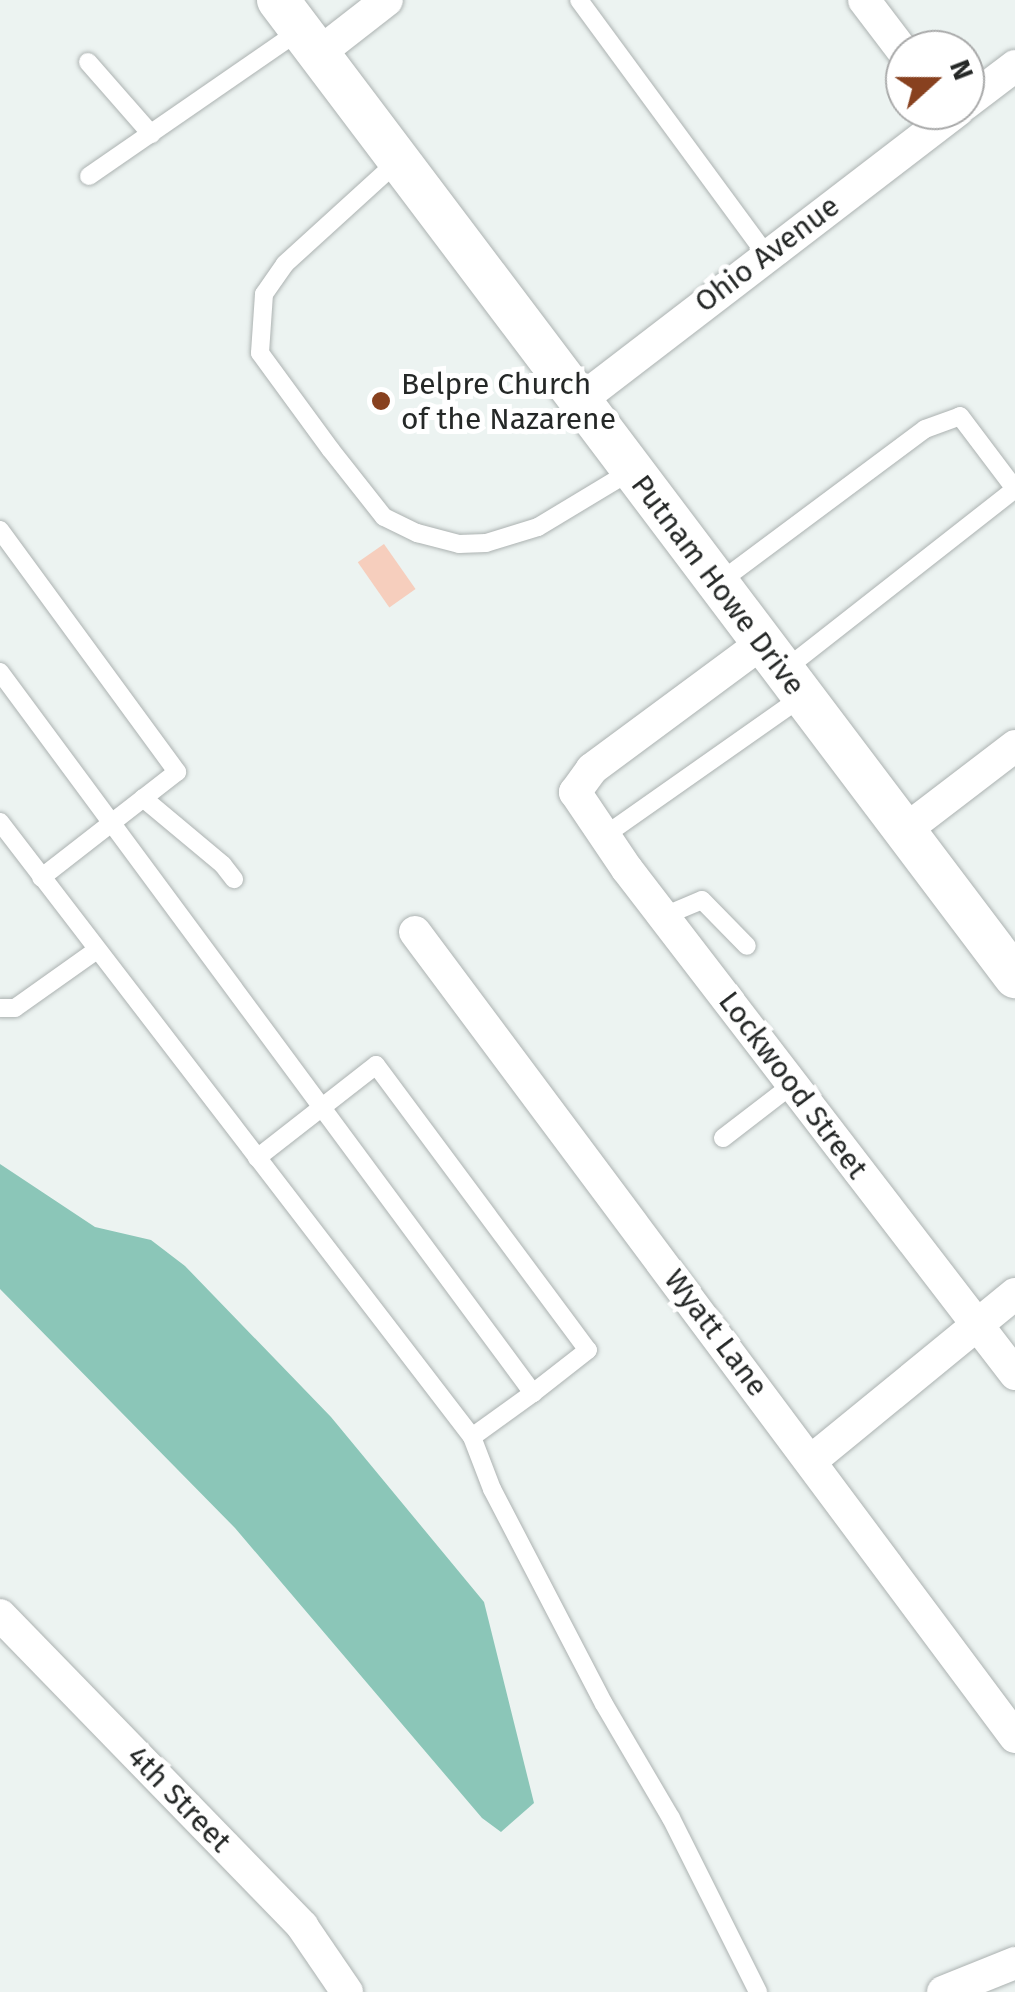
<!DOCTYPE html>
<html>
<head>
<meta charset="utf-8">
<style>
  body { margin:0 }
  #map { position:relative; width:1015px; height:1992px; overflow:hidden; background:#ecf3f1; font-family:"Fira Sans",sans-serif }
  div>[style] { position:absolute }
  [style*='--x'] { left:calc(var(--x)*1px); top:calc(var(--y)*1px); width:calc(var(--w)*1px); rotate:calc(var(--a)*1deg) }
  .green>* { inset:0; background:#f6cebd; transform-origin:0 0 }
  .water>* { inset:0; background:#8bc6b8 }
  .roads { filter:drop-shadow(0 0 2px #acb2b1) drop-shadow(0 0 2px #acb2b1) }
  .service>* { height:18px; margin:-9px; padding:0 9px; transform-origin:9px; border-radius:9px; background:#fff }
  .minor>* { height:32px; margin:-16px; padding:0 16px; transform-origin:16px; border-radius:16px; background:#fff }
  .tertiary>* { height:42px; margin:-21px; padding:0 21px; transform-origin:21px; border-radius:21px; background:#fff }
  .dots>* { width:28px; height:28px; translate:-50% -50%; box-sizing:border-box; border:5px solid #fff; border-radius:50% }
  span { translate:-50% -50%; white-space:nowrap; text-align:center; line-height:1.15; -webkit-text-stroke:10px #fff; paint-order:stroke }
  .street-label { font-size:30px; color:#252827 }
  .poi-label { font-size:30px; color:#252827 }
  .left { translate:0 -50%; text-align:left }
  .north { position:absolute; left:885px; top:30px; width:100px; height:100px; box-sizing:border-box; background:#fff; border:2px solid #a8a9a9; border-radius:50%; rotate:69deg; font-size:28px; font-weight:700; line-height:40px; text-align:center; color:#252827 }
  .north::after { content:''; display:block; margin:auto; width:35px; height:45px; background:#88411f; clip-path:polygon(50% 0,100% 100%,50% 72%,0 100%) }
</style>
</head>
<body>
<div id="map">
  <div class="green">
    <i style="left:384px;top:544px;width:55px;height:32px;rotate:55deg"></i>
  </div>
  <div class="water">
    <i style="clip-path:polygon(0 1164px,95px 1227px,151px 1240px,185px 1266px,331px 1417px,484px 1602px,534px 1803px,501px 1832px,482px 1818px,235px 1528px,0 1289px)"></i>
  </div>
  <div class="roads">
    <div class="service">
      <i style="--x:579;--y:0;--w:316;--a:53.7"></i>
      <i style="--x:88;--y:62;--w:96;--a:48.8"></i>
      <i style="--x:398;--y:161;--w:153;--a:137.7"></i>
      <i style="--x:285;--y:264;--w:37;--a:125"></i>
      <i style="--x:264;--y:294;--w:59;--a:93.9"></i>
      <i style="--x:260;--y:353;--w:120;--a:53.8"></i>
      <i style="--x:331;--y:450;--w:85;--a:51.7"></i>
      <i style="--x:384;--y:517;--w:37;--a:26"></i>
      <i style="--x:417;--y:533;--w:43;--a:14.7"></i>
      <i style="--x:459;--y:544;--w:27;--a:-2"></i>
      <i style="--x:486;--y:543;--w:54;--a:-17.1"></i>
      <i style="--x:538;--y:527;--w:109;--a:-31.1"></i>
      <i style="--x:89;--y:176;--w:257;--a:-34.6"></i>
      <i style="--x:0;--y:530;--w:300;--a:53.8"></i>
      <i style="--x:177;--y:772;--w:172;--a:142.1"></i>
      <i style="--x:717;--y:584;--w:259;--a:-36.7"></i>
      <i style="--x:925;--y:429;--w:37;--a:-20"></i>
      <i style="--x:960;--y:416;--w:91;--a:53"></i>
      <i style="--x:783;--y:671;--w:295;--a:-38.1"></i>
      <i style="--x:0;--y:672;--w:897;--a:53.53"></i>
      <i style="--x:533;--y:1393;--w:75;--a:144.2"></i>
      <i style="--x:143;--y:798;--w:104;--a:39.9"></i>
      <i style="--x:223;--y:865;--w:18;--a:52"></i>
      <i style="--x:0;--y:822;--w:775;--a:52.49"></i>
      <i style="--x:472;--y:1437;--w:56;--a:69"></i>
      <i style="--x:492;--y:1489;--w:242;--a:62.5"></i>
      <i style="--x:604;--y:1704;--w:132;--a:59.6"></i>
      <i style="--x:671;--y:1818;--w:195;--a:63.4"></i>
      <i style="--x:604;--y:836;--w:242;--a:-35.1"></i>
      <i style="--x:664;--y:916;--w:41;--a:-22.8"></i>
      <i style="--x:702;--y:900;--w:64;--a:45.6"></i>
      <i style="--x:0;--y:1008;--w:15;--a:0"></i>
      <i style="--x:15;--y:1008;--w:100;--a:-35.3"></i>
      <i style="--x:723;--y:1138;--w:88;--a:-37.6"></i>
      <i style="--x:257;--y:1158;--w:151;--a:-38"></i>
      <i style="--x:376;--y:1065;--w:355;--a:53.4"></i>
      <i style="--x:588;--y:1350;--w:70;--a:142"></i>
    </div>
    <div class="minor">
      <i style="--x:864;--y:0;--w:68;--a:52.8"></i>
      <i style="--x:319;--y:53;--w:86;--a:-37.9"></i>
      <i style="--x:965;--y:104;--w:63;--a:-37.2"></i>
      <i style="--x:579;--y:401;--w:478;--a:-37.5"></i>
      <i style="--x:762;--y:643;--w:212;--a:143.5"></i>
      <i style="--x:592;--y:769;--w:29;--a:126"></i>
      <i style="--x:575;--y:792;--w:93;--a:56"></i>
      <i style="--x:627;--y:869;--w:637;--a:52.46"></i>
      <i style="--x:904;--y:831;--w:140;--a:-37.4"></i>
      <i style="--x:415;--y:932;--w:1004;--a:53.3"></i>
      <i style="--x:812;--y:1460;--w:262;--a:-39.3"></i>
      <i style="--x:0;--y:1615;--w:434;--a:45.8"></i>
      <i style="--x:302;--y:1926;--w:80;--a:55.7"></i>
      <i style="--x:943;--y:1992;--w:78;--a:-21.9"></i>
    </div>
    <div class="tertiary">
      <i style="--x:278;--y:0;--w:1224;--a:52.97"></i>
    </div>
  </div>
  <div class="dots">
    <i style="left:381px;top:401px;background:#88411f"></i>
  </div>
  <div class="street-label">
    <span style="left:767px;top:254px;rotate:-37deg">Ohio Avenue</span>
    <span style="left:718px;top:585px;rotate:53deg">Putnam Howe Drive</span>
    <span style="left:793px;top:1085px;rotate:53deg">Lockwood Street</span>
    <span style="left:716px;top:1333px;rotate:53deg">Wyatt Lane</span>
    <span style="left:179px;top:1799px;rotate:46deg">4th Street</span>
  </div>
  <div class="poi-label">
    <span class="left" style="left:401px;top:401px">Belpre Church<br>of the Nazarene</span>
  </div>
  <div class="north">N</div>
</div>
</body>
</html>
